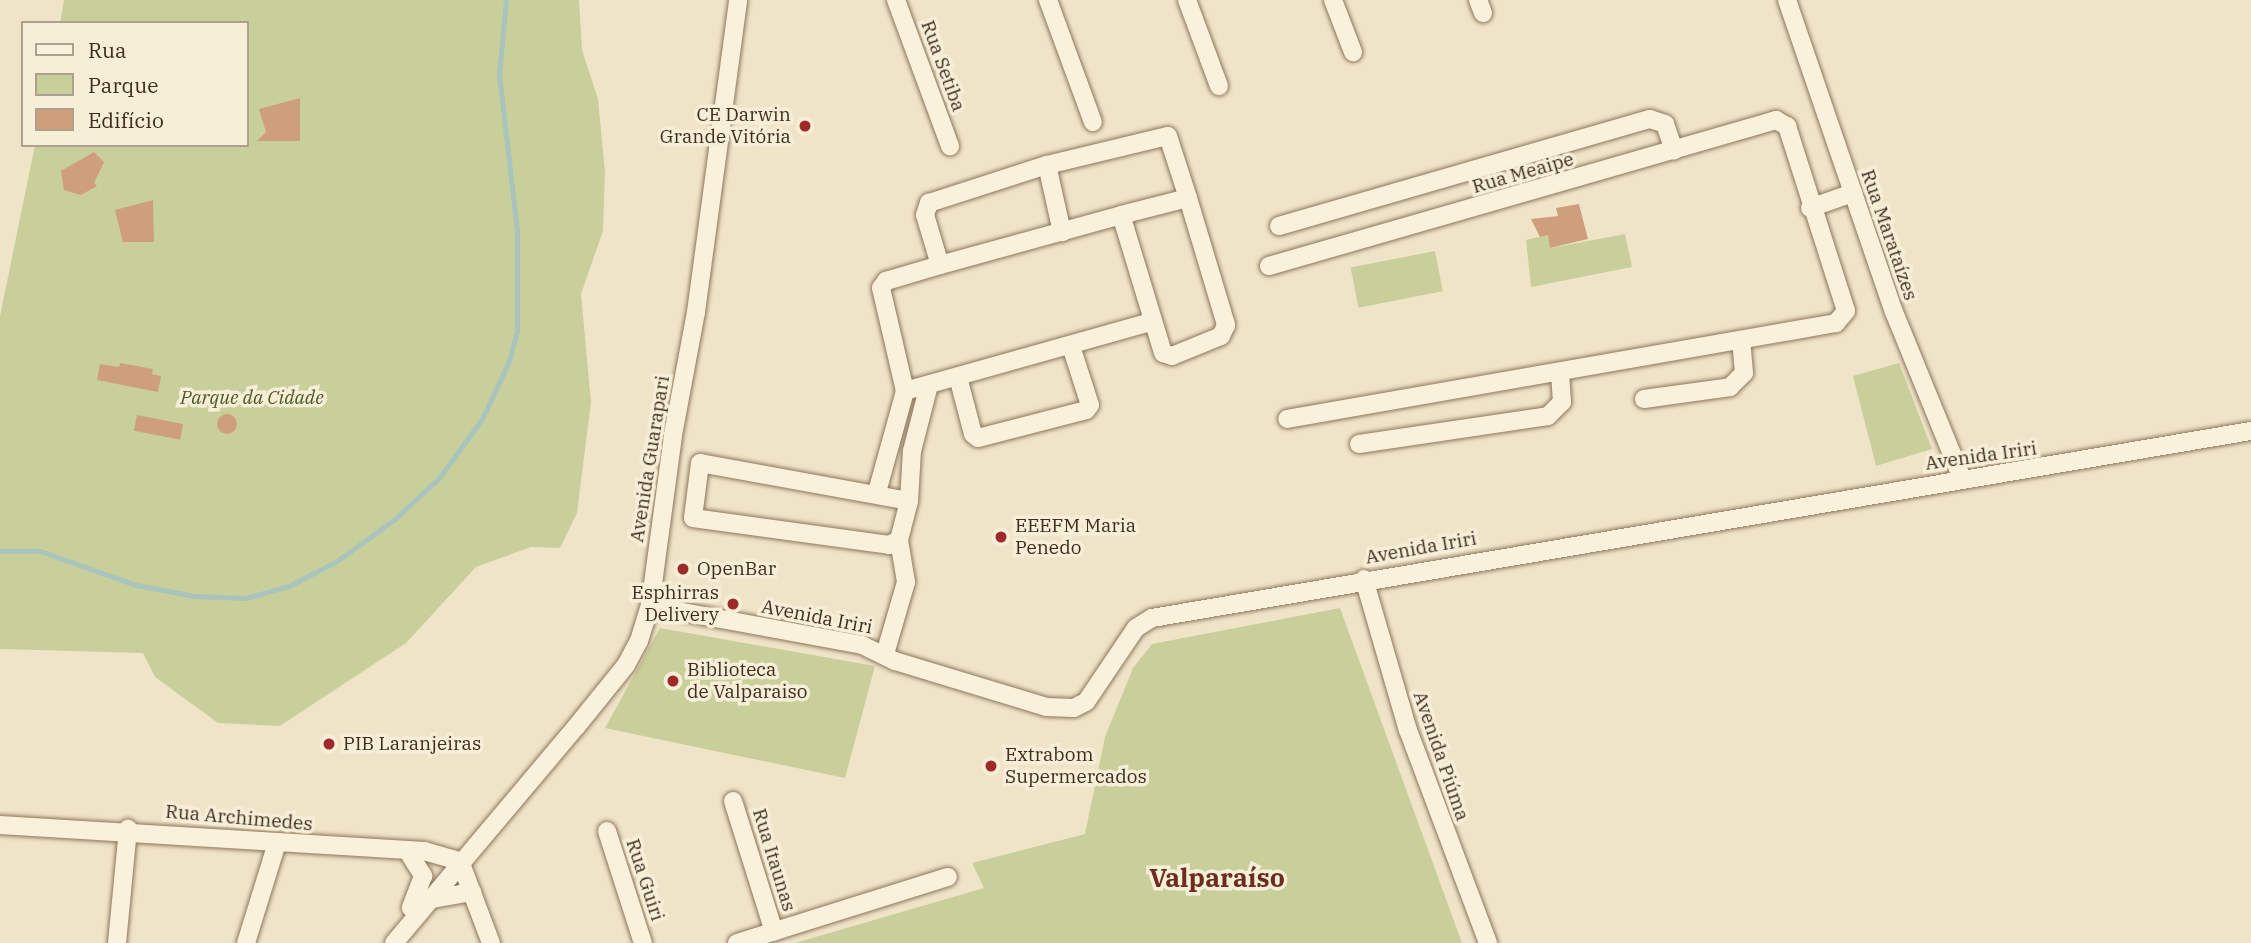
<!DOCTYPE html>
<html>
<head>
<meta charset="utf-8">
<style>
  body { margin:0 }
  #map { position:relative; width:2251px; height:943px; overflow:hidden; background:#f0e4c8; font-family:"IBM Plex Serif",serif }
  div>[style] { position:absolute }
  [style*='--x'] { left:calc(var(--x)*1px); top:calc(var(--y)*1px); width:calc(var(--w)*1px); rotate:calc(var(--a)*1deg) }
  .green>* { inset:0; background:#c9cf9b; transform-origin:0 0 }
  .stream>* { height:5px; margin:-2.5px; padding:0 2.5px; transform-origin:2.5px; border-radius:2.5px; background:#a9c4bc }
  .building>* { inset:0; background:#cf9f7d; transform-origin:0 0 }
  .round { border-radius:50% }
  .roads { filter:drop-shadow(0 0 2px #8d765c) drop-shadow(0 0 2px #8d765c) }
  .minor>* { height:18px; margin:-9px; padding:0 9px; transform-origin:9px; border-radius:9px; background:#faf1dc }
  .dots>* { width:19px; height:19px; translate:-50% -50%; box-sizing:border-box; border:4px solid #f7eed8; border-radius:50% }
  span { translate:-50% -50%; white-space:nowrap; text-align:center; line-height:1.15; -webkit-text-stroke:7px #f7eed8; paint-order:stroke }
  .street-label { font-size:19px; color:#3d2e20 }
  .poi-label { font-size:19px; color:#3d2e20 }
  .right { translate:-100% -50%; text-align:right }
  .left { translate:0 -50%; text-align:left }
  .park-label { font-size:19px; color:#4d5a26; font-style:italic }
  .district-label { font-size:26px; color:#6b2e1e; font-weight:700 }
  .legend { position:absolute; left:21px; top:21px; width:228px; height:126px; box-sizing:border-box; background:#f7eed8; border:2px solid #ada18e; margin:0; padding:9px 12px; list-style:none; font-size:21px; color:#3d2e20 }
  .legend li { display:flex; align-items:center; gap:14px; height:35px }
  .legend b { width:35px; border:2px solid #ada18e }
</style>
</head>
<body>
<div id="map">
  <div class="green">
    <i style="clip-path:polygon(64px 0,579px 0,582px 50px,598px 99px,605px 172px,603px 231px,581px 294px,591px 402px,577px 513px,560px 548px,531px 547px,476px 567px,406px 643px,280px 726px,218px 723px,155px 677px,143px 653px,0 649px,0 316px,35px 145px,247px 145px,247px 23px,60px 23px)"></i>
    <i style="clip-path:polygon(1625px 234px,1632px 267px,1531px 287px,1526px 240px,1548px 235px,1551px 248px)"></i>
    <i style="left:1435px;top:251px;width:41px;height:86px;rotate:79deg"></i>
    <i style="clip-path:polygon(1899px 363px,1932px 449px,1876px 466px,1853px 376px)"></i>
    <i style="clip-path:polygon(1340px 608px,1462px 943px,795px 943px,984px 888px,972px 863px,1085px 834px,1105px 737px,1133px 668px,1152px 644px)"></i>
    <i style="clip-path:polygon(660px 628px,875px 666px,845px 778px,605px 728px)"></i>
  </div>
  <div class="stream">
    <i style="--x:0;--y:551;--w:40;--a:0"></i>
    <i style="--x:40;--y:551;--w:102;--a:19.5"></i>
    <i style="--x:136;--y:585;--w:59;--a:10.7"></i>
    <i style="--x:194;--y:596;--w:52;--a:2.2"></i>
    <i style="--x:246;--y:598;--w:45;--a:-15.6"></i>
    <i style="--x:289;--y:586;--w:54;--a:-27.5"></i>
    <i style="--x:337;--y:561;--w:72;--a:-35.9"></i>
    <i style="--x:395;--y:519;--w:60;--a:-43"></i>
    <i style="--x:439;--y:478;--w:73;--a:-53.9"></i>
    <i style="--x:482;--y:419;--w:64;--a:-65"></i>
    <i style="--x:509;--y:361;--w:31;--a:-75"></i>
    <i style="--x:517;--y:331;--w:101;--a:-90"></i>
    <i style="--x:517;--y:230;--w:156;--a:-96.6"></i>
    <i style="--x:499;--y:75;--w:75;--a:-84.7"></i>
  </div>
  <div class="building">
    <i style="clip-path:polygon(300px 98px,300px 141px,257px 141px,266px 132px,259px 109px)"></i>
    <i style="clip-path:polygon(94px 152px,104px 162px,94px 183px,97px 186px,81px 195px,64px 190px,61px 171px)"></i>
    <i style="clip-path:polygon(153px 200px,154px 242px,123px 242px,115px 210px)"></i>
    <i style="clip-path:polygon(1579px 204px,1588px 239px,1550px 248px,1548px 235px,1540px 237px,1531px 219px,1558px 216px,1556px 208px)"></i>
    <i style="clip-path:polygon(120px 363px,153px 369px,152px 374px,161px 376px,158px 392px,97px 380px,100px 364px,119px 367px)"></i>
    <i class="round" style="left:217px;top:414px;width:20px;height:20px"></i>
    <i style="left:137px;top:415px;width:47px;height:16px;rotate:11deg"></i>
  </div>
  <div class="roads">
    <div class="minor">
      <i style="--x:896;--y:0;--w:156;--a:69.7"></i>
      <i style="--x:1048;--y:0;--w:130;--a:69.8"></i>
      <i style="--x:1187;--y:0;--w:92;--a:69.6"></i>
      <i style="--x:1333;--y:0;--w:56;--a:69"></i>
      <i style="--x:1478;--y:0;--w:14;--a:69"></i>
      <i style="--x:1787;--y:0;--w:330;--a:71.1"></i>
      <i style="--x:1894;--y:312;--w:180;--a:67.8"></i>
      <i style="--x:1047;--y:165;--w:69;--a:77.4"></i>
      <i style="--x:1810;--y:208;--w:46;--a:-19.2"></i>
      <i style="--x:1279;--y:226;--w:386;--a:-16.1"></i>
      <i style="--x:1650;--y:119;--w:16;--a:18"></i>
      <i style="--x:1665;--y:124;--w:28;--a:71"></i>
      <i style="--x:940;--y:265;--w:52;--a:-106.7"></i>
      <i style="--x:925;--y:215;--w:13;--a:-72"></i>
      <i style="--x:929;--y:203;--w:124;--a:-17.9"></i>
      <i style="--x:1047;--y:165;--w:124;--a:-13.5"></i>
      <i style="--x:1168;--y:136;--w:65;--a:72.1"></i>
      <i style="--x:1269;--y:266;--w:528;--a:-16.06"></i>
      <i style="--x:1776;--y:120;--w:13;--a:29"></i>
      <i style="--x:1787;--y:126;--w:194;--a:72.3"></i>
      <i style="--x:1846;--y:311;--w:16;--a:130"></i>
      <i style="--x:1836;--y:323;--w:557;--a:170.08"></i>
      <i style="--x:958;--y:377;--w:59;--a:75.3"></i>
      <i style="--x:973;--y:434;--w:6;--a:39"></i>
      <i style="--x:978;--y:438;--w:112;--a:-14.5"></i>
      <i style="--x:1086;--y:410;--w:6;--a:-51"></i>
      <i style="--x:1090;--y:405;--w:62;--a:-107.9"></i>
      <i style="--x:905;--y:391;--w:106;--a:-103.1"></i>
      <i style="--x:881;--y:288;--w:9;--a:-54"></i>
      <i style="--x:886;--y:281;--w:56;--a:-16.5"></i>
      <i style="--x:940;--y:265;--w:188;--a:-15.4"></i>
      <i style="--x:1121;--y:215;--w:69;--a:-14.2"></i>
      <i style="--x:1188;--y:198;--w:133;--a:73.3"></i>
      <i style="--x:1226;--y:325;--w:12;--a:114"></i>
      <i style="--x:1221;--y:336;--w:53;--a:157.8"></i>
      <i style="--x:1172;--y:356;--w:9;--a:-162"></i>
      <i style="--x:1163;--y:353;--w:144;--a:-106.9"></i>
      <i style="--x:1644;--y:399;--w:87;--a:-7.9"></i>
      <i style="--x:1730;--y:387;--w:20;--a:-45"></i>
      <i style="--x:1744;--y:373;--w:32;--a:-95"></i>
      <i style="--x:1359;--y:444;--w:191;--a:-8.4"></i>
      <i style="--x:1548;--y:416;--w:20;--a:-45"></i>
      <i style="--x:1562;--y:402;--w:29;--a:-94"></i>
      <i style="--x:877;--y:492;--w:105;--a:-74.5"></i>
      <i style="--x:905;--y:391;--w:255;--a:-15.7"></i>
      <i style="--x:909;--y:501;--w:212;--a:-169.7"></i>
      <i style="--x:700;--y:463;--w:55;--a:97.3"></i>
      <i style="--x:693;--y:518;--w:198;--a:7.8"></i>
      <i style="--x:889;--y:545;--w:11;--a:-27"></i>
      <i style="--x:899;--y:540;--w:40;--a:-75.6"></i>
      <i style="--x:909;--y:501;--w:50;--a:-86.6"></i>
      <i style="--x:912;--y:451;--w:68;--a:-75.6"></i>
      <i style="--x:1364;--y:579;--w:157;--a:73.8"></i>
      <i style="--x:1408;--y:730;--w:228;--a:69.4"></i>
      <i style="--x:650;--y:606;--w:216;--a:10.4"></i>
      <i style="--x:862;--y:645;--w:37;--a:26"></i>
      <i style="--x:895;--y:661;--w:158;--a:16.9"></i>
      <i style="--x:1046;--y:707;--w:28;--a:2"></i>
      <i style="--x:1074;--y:708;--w:13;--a:-27"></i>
      <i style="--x:1086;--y:702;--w:89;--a:-56"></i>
      <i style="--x:1136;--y:628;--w:19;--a:-32"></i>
      <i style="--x:1152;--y:618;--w:1115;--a:-9.66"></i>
      <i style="--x:885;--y:654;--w:75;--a:-73.7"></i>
      <i style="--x:906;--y:582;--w:43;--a:-99.5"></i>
      <i style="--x:733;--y:801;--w:137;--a:72.6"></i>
      <i style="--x:0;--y:825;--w:425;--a:3.5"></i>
      <i style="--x:424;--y:851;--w:37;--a:16"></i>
      <i style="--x:607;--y:831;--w:118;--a:72.2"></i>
      <i style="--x:407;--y:850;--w:31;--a:58"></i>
      <i style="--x:423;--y:876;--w:34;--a:111"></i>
      <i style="--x:460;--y:861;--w:88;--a:69.3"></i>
      <i style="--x:427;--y:900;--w:46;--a:-10.1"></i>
      <i style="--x:117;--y:943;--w:115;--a:-84.5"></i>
      <i style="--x:246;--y:943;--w:105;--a:-72.8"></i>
      <i style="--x:394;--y:943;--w:282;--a:-49.9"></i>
      <i style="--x:576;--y:727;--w:80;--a:-51.1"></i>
      <i style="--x:626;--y:665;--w:27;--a:-62"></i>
      <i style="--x:639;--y:641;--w:37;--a:-73"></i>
      <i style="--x:650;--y:606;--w:173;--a:-82.3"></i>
      <i style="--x:673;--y:435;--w:125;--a:-79.4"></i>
      <i style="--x:696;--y:312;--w:315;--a:-82.3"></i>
      <i style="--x:737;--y:943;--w:221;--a:-17.4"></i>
    </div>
  </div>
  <div class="dots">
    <i style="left:805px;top:126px;background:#9e2a2b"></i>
    <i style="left:1001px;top:537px;background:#9e2a2b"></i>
    <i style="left:683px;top:569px;background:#9e2a2b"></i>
    <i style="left:733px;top:604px;background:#9e2a2b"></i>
    <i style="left:673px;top:681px;background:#9e2a2b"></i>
    <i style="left:329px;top:744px;background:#9e2a2b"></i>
    <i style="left:991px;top:766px;background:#9e2a2b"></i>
  </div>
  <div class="street-label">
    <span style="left:943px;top:66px;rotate:70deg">Rua Setiba</span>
    <span style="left:1523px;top:173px;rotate:-16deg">Rua Meaipe</span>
    <span style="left:1889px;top:235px;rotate:71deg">Rua Marataízes</span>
    <span style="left:1981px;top:456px;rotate:-8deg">Avenida Iriri</span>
    <span style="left:650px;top:459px;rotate:-81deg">Avenida Guarapari</span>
    <span style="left:1421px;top:548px;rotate:-10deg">Avenida Iriri</span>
    <span style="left:817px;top:617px;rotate:11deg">Avenida Iriri</span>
    <span style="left:1441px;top:756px;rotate:71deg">Avenida Piúma</span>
    <span style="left:239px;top:818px;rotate:5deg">Rua Archimedes</span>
    <span style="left:774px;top:860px;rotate:73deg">Rua Itaunas</span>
    <span style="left:645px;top:880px;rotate:72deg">Rua Guiri</span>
  </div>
  <div class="poi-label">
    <span class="right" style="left:791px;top:126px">CE Darwin<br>Grande Vitória</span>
    <span class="left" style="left:1015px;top:537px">EEEFM Maria<br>Penedo</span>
    <span class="left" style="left:697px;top:569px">OpenBar</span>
    <span class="right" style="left:719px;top:604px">Esphirras<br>Delivery</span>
    <span class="left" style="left:687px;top:681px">Biblioteca<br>de Valparaiso</span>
    <span class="left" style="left:343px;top:744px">PIB Laranjeiras</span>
    <span class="left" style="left:1005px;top:766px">Extrabom<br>Supermercados</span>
  </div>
  <div class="park-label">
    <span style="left:252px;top:398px">Parque da Cidade</span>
  </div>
  <div class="district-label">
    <span style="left:1217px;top:878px">Valparaíso</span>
  </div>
  <ul class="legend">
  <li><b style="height:9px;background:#faf1dc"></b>Rua</li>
  <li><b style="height:19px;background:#c9cf9b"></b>Parque</li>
  <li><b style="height:19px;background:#cf9f7d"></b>Edifício</li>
  </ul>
</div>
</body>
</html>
